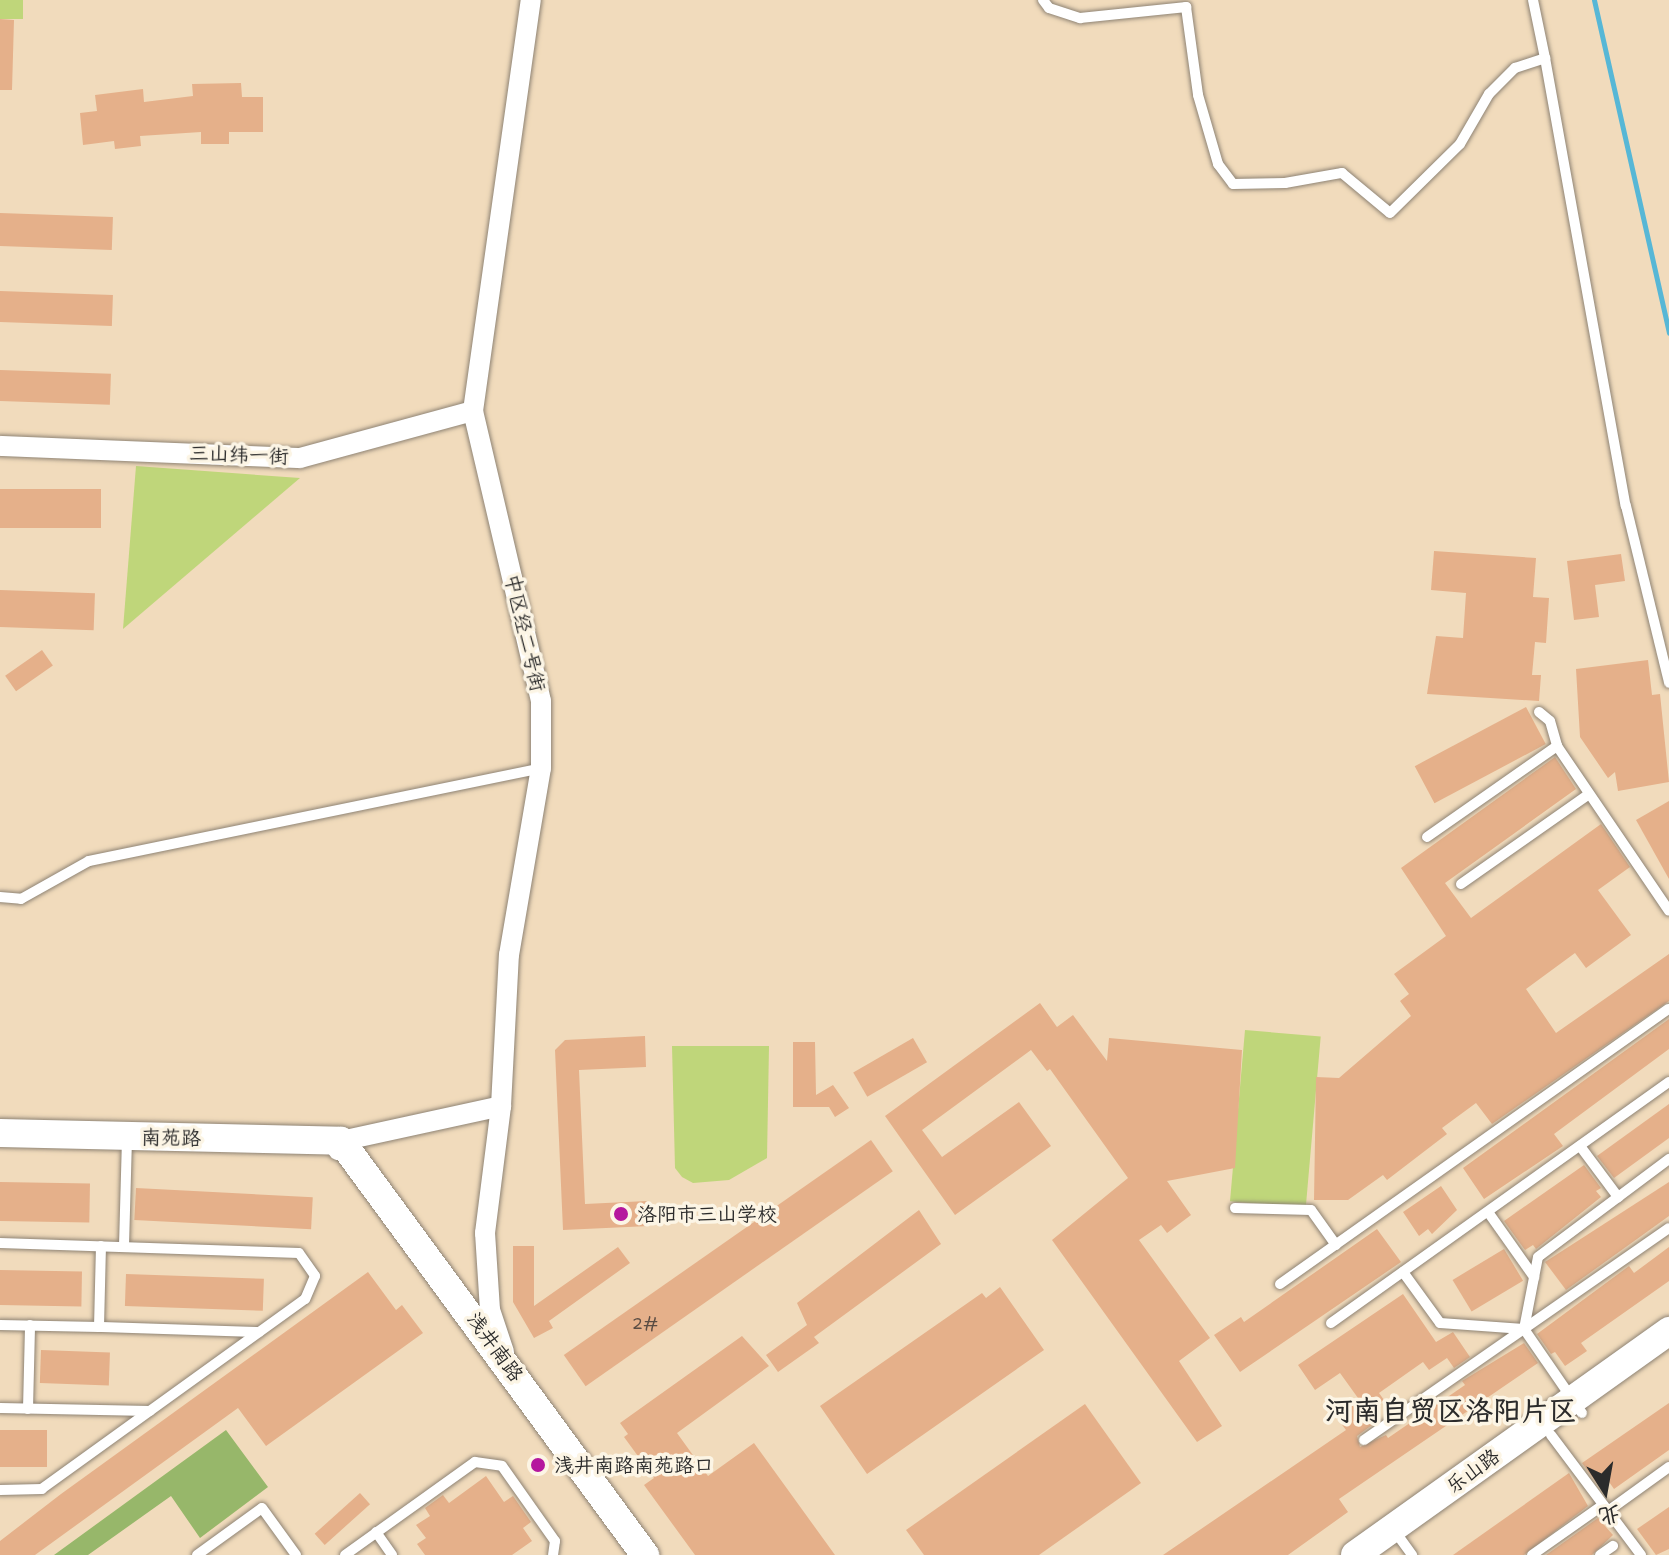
<!DOCTYPE html>
<html>
<head>
<meta charset="utf-8">
<style>
  body { margin:0 }
  #map { position:relative; width:1669px; height:1555px; overflow:hidden; background:#f1dbbc; font-family:"Shantell Sans","LXGW WenKai TC",sans-serif }
  div>[style] { position:absolute }
  [style*='--x'] { left:calc(var(--x)*1px); top:calc(var(--y)*1px); width:calc(var(--w)*1px); rotate:calc(var(--a)*1deg) }
  .green>* { inset:0; background:#bfd67a; transform-origin:0 0 }
  .forest>* { inset:0; background:#97b76a }
  .stream>* { height:5px; margin:-2.5px; padding:0 2.5px; transform-origin:2.5px; border-radius:2.5px; background:#57b7d6 }
  .building>* { inset:0; background:#e5b08a; transform-origin:0 0 }
  .roads { filter:drop-shadow(0 0 2px #8e8374) drop-shadow(0 0 2px #8e8374) }
  .lane>* { height:10px; margin:-5px; padding:0 5px; transform-origin:5px; border-radius:5px; background:#fff }
  .street>* { height:20px; margin:-10px; padding:0 10px; transform-origin:10px; border-radius:10px; background:#fff }
  .secondary>* { height:28px; margin:-14px; padding:0 14px; transform-origin:14px; border-radius:14px; background:#fff }
  .dots>* { width:22px; height:22px; translate:-50% -50%; box-sizing:border-box; border:4px solid #fcf5e5; border-radius:50% }
  span { translate:-50% -50%; white-space:nowrap; text-align:center; line-height:1.15; -webkit-text-stroke:7px #fcf5e5; paint-order:stroke }
  .number-label { font-size:16px; color:#5a4c43 }
  .number-label span { -webkit-text-stroke-width:0 }
  .street-label { font-size:20px; color:#2b2b2b }
  .poi-label { font-size:20px; color:#2b2b2b }
  .left { translate:0 -50%; text-align:left }
  .district-label { font-size:28px; color:#2b2b2b; font-weight:700 }
  .north { position:absolute; left:1565px; top:1451px; width:80px; height:80px; -webkit-text-stroke:6px #fcf5e5; paint-order:stroke; rotate:169deg; font-size:22px; font-weight:700; line-height:32px; text-align:center; color:#2b2b2b }
  .north::after { content:''; display:block; margin:auto; width:28px; height:36px; background:#2b2b2b; clip-path:polygon(50% 0,100% 100%,50% 72%,0 100%) }
</style>
</head>
<body>
<div id="map">
  <div class="green">
    <i style="left:0;top:0;width:23px;height:19px"></i>
    <i style="clip-path:polygon(136px 466px,300px 478px,123px 629px)"></i>
    <i style="left:1245px;top:1030px;width:76px;height:172px;rotate:5deg"></i>
    <i style="clip-path:polygon(672px 1046px,769px 1046px,767px 1158px,729px 1180px,693px 1183px,682px 1177px,675px 1168px)"></i>
  </div>
  <div class="forest">
    <i style="clip-path:polygon(226px 1430px,268px 1487px,200px 1538px,171px 1496px,88px 1555px,54px 1555px)"></i>
  </div>
  <div class="stream">
    <i style="--x:1594;--y:0;--w:341;--a:77.3"></i>
  </div>
  <div class="building">
    <i style="clip-path:polygon(0 19px,14px 20px,12px 90px,0 90px)"></i>
    <i style="clip-path:polygon(241px 83px,242px 97px,263px 97px,263px 132px,229px 132px,229px 144px,201px 144px,201px 132px,140px 136px,141px 146px,115px 149px,114px 141px,83px 145px,80px 113px,97px 111px,95px 95px,143px 89px,144px 102px,193px 96px,192px 84px)"></i>
    <i style="left:0;top:213px;width:113px;height:33px;rotate:2deg"></i>
    <i style="left:0;top:291px;width:113px;height:31px;rotate:2deg"></i>
    <i style="left:0;top:370px;width:111px;height:31px;rotate:2deg"></i>
    <i style="left:0;top:489px;width:101px;height:39px"></i>
    <i style="clip-path:polygon(1434px 551px,1536px 558px,1533px 597px,1549px 598px,1546px 643px,1535px 642px,1532px 675px,1541px 675px,1539px 701px,1427px 694px,1436px 636px,1463px 638px,1466px 593px,1431px 590px)"></i>
    <i style="clip-path:polygon(1621px 554px,1625px 581px,1595px 585px,1599px 617px,1574px 620px,1567px 561px)"></i>
    <i style="left:0;top:590px;width:95px;height:37px;rotate:2deg"></i>
    <i style="left:42px;top:650px;width:19px;height:45px;rotate:55deg"></i>
    <i style="clip-path:polygon(1648px 660px,1652px 695px,1660px 694px,1669px 782px,1618px 791px,1615px 772px,1608px 778px,1580px 737px,1576px 669px)"></i>
    <i style="left:1526px;top:707px;width:42px;height:126px;rotate:62deg"></i>
    <i style="clip-path:polygon(1555px 757px,1576px 789px,1445px 883px,1471px 918px,1601px 824px,1630px 867px,1598px 890px,1631px 935px,1586px 968px,1575px 953px,1526px 989px,1556px 1033px,1669px 954px,1669px 1001px,1492px 1124px,1476px 1103px,1442px 1128px,1447px 1134px,1387px 1180px,1383px 1175px,1348px 1200px,1314px 1200px,1316px 1077px,1339px 1078px,1411px 1016px,1400px 1001px,1409px 994px,1394px 974px,1446px 936px,1401px 868px)"></i>
    <i style="clip-path:polygon(1669px 801px,1669px 879px,1636px 820px)"></i>
    <i style="clip-path:polygon(1040px 1003px,1057px 1027px,1073px 1015px,1107px 1061px,1109px 1038px,1242px 1050px,1235px 1168px,1167px 1181px,1191px 1215px,1167px 1233px,1161px 1225px,1139px 1240px,1210px 1338px,1179px 1361px,1222px 1426px,1197px 1442px,1052px 1240px,1128px 1178px,1050px 1069px,1047px 1071px,1031px 1050px,922px 1130px,942px 1157px,1019px 1102px,1051px 1146px,955px 1215px,885px 1116px)"></i>
    <i style="clip-path:polygon(1669px 1019px,1669px 1049px,1554px 1134px,1563px 1146px,1484px 1199px,1463px 1168px)"></i>
    <i style="clip-path:polygon(645px 1036px,646px 1067px,579px 1070px,585px 1204px,647px 1201px,649px 1226px,563px 1230px,555px 1050px,565px 1040px)"></i>
    <i style="left:913px;top:1038px;width:28px;height:69px;rotate:60deg"></i>
    <i style="clip-path:polygon(793px 1042px,815px 1042px,816px 1095px,833px 1085px,849px 1108px,835px 1117px,829px 1107px,793px 1107px)"></i>
    <i style="clip-path:polygon(1669px 1104px,1669px 1138px,1614px 1178px,1597px 1156px)"></i>
    <i style="left:871px;top:1140px;width:38px;height:375px;rotate:55deg"></i>
    <i style="clip-path:polygon(1584px 1165px,1601px 1188px,1596px 1191px,1601px 1197px,1536px 1249px,1533px 1245px,1525px 1250px,1504px 1221px)"></i>
    <i style="left:0;top:1182px;width:90px;height:39px;rotate:1deg"></i>
    <i style="clip-path:polygon(1669px 1182px,1669px 1216px,1566px 1290px,1545px 1262px)"></i>
    <i style="clip-path:polygon(1441px 1186px,1457px 1210px,1432px 1234px,1428px 1229px,1419px 1236px,1403px 1212px)"></i>
    <i style="left:136px;top:1188px;width:177px;height:32px;rotate:3deg"></i>
    <i style="clip-path:polygon(919px 1210px,941px 1244px,814px 1337px,819px 1343px,778px 1372px,766px 1355px,807px 1325px,797px 1303px)"></i>
    <i style="clip-path:polygon(1377px 1229px,1401px 1262px,1240px 1372px,1214px 1335px,1241px 1317px,1244px 1322px)"></i>
    <i style="clip-path:polygon(513px 1246px,534px 1246px,534px 1306px,618px 1247px,630px 1263px,549px 1321px,553px 1328px,534px 1338px,513px 1302px)"></i>
    <i style="clip-path:polygon(1669px 1247px,1669px 1281px,1581px 1343px,1587px 1351px,1565px 1366px,1555px 1352px,1551px 1354px,1537px 1334px,1629px 1266px,1634px 1273px)"></i>
    <i style="left:1504px;top:1249px;width:37px;height:60px;rotate:59deg"></i>
    <i style="left:0;top:1270px;width:82px;height:35px;rotate:1deg"></i>
    <i style="clip-path:polygon(368px 1272px,396px 1310px,402px 1305px,423px 1333px,266px 1446px,238px 1408px,35px 1555px,0 1555px,0 1541px,61px 1494px)"></i>
    <i style="left:126px;top:1274px;width:138px;height:32px;rotate:2deg"></i>
    <i style="clip-path:polygon(1000px 1287px,1044px 1350px,867px 1474px,820px 1406px,982px 1293px,986px 1298px)"></i>
    <i style="clip-path:polygon(1403px 1294px,1436px 1342px,1453px 1332px,1470px 1357px,1454px 1368px,1447px 1358px,1429px 1370px,1423px 1362px,1379px 1393px,1384px 1400px,1369px 1411px,1376px 1422px,1357px 1436px,1360px 1447px,1386px 1435px,1388px 1438px,1465px 1385px,1462px 1381px,1524px 1343px,1538px 1363px,1339px 1499px,1348px 1512px,1288px 1555px,1163px 1555px,1346px 1430px,1334px 1414px,1358px 1398px,1340px 1373px,1315px 1390px,1298px 1365px)"></i>
    <i style="clip-path:polygon(742px 1336px,769px 1366px,677px 1433px,708px 1476px,754px 1443px,835px 1555px,695px 1555px,644px 1485px,654px 1478px,624px 1437px,628px 1434px,620px 1423px)"></i>
    <i style="left:41px;top:1350px;width:69px;height:33px;rotate:2deg"></i>
    <i style="clip-path:polygon(1669px 1403px,1669px 1450px,1614px 1489px,1607px 1479px,1598px 1485px,1582px 1463px)"></i>
    <i style="clip-path:polygon(1085px 1404px,1141px 1483px,1039px 1555px,924px 1555px,906px 1530px)"></i>
    <i style="left:0;top:1430px;width:47px;height:37px"></i>
    <i style="clip-path:polygon(1569px 1473px,1588px 1506px,1524px 1555px,1453px 1555px)"></i>
    <i style="clip-path:polygon(486px 1476px,504px 1502px,513px 1496px,531px 1522px,523px 1528px,532px 1541px,512px 1555px,425px 1555px,417px 1544px,426px 1538px,416px 1525px,430px 1516px,425px 1508px,443px 1495px,449px 1503px)"></i>
    <i style="left:360px;top:1493px;width:15px;height:61px;rotate:48deg"></i>
    <i style="clip-path:polygon(1669px 1507px,1669px 1549px,1656px 1555px,1637px 1529px)"></i>
    <i style="clip-path:polygon(1598px 1518px,1613px 1535px,1592px 1555px,1546px 1555px)"></i>
  </div>
  <div class="roads">
    <div class="lane">
      <i style="--x:1043;--y:0;--w:10;--a:53"></i>
      <i style="--x:1049;--y:8;--w:33;--a:18"></i>
      <i style="--x:1080;--y:18;--w:107;--a:-5.9"></i>
      <i style="--x:1186;--y:7;--w:89;--a:82.2"></i>
      <i style="--x:1198;--y:95;--w:72;--a:73.8"></i>
      <i style="--x:1218;--y:164;--w:25;--a:53"></i>
      <i style="--x:1233;--y:184;--w:52;--a:-1.1"></i>
      <i style="--x:1285;--y:183;--w:58;--a:-10"></i>
      <i style="--x:1342;--y:173;--w:62;--a:39.8"></i>
      <i style="--x:1390;--y:213;--w:98;--a:-44.6"></i>
      <i style="--x:1460;--y:144;--w:58;--a:-59.9"></i>
      <i style="--x:1489;--y:94;--w:37;--a:-45"></i>
      <i style="--x:1515;--y:68;--w:32;--a:-18"></i>
      <i style="--x:1545;--y:58;--w:455;--a:79.8"></i>
      <i style="--x:1626;--y:506;--w:182;--a:76.3"></i>
      <i style="--x:1533;--y:0;--w:59;--a:78.3"></i>
      <i style="--x:1539;--y:712;--w:14;--a:39"></i>
      <i style="--x:1550;--y:721;--w:26;--a:74"></i>
      <i style="--x:1557;--y:746;--w:199;--a:55.8"></i>
      <i style="--x:1427;--y:837;--w:159;--a:-35"></i>
      <i style="--x:1461;--y:884;--w:156;--a:-35.1"></i>
      <i style="--x:0;--y:897;--w:21;--a:5"></i>
      <i style="--x:21;--y:899;--w:78;--a:-29.2"></i>
      <i style="--x:89;--y:861;--w:461;--a:-11.6"></i>
      <i style="--x:1580;--y:1146;--w:64;--a:53.3"></i>
      <i style="--x:1235;--y:1208;--w:76;--a:1.5"></i>
      <i style="--x:1311;--y:1210;--w:43;--a:54.5"></i>
      <i style="--x:1488;--y:1212;--w:80;--a:54.7"></i>
      <i style="--x:0;--y:1243;--w:299;--a:1.9"></i>
      <i style="--x:299;--y:1253;--w:28;--a:55"></i>
      <i style="--x:315;--y:1276;--w:25;--a:113"></i>
      <i style="--x:305;--y:1299;--w:324;--a:144.2"></i>
      <i style="--x:42;--y:1489;--w:42;--a:178.6"></i>
      <i style="--x:124;--y:1246;--w:107;--a:-88.4"></i>
      <i style="--x:1403;--y:1272;--w:63;--a:54"></i>
      <i style="--x:1440;--y:1323;--w:84;--a:4.1"></i>
      <i style="--x:1524;--y:1329;--w:73;--a:-79"></i>
      <i style="--x:1538;--y:1257;--w:164;--a:-36.8"></i>
      <i style="--x:1280;--y:1284;--w:476;--a:-35.3"></i>
      <i style="--x:1331;--y:1323;--w:415;--a:-35.5"></i>
      <i style="--x:0;--y:1325;--w:99;--a:1.2"></i>
      <i style="--x:99;--y:1327;--w:81;--a:-88.6"></i>
      <i style="--x:99;--y:1327;--w:160;--a:1.8"></i>
      <i style="--x:1524;--y:1329;--w:102;--a:55.4"></i>
      <i style="--x:0;--y:1408;--w:150;--a:1.1"></i>
      <i style="--x:28;--y:1409;--w:84;--a:-88.6"></i>
      <i style="--x:1551;--y:1435;--w:150;--a:53.1"></i>
      <i style="--x:1364;--y:1440;--w:371;--a:-34.8"></i>
      <i style="--x:1608;--y:1511;--w:75;--a:-35.8"></i>
      <i style="--x:1394;--y:1530;--w:31;--a:54"></i>
      <i style="--x:376;--y:1532;--w:28;--a:55"></i>
      <i style="--x:197;--y:1555;--w:80;--a:-35.9"></i>
      <i style="--x:262;--y:1508;--w:58;--a:54.1"></i>
      <i style="--x:345;--y:1555;--w:160;--a:-35.6"></i>
      <i style="--x:475;--y:1462;--w:27;--a:8"></i>
      <i style="--x:502;--y:1466;--w:92;--a:54.8"></i>
      <i style="--x:555;--y:1541;--w:14;--a:98"></i>
      <i style="--x:1532;--y:1555;--w:87;--a:-35.2"></i>
      <i style="--x:1600;--y:1555;--w:16;--a:-35"></i>
    </div>
    <div class="street">
      <i style="--x:0;--y:446;--w:300;--a:2.3"></i>
      <i style="--x:300;--y:458;--w:179;--a:-15.2"></i>
      <i style="--x:338;--y:1150;--w:9;--a:-72"></i>
      <i style="--x:341;--y:1141;--w:164;--a:-12.3"></i>
      <i style="--x:504;--y:1352;--w:44;--a:-108.4"></i>
      <i style="--x:490;--y:1310;--w:77;--a:-93.7"></i>
      <i style="--x:485;--y:1233;--w:128;--a:-82.8"></i>
      <i style="--x:501;--y:1106;--w:151;--a:-87"></i>
      <i style="--x:509;--y:955;--w:190;--a:-80.3"></i>
      <i style="--x:541;--y:768;--w:67;--a:-90"></i>
      <i style="--x:541;--y:701;--w:298;--a:-103.2"></i>
      <i style="--x:473;--y:411;--w:415;--a:-82"></i>
    </div>
    <div class="secondary">
      <i style="--x:0;--y:1133;--w:341;--a:1.3"></i>
      <i style="--x:341;--y:1141;--w:514;--a:53.71"></i>
      <i style="--x:1355;--y:1555;--w:386;--a:-35.5"></i>
    </div>
  </div>
  <div class="dots">
    <i style="left:621px;top:1214px;background:#b5179e"></i>
    <i style="left:538px;top:1465px;background:#b5179e"></i>
  </div>
  <div class="number-label">
    <span style="left:645px;top:1324px">2#</span>
  </div>
  <div class="street-label">
    <span style="left:239px;top:455px;rotate:2deg">三山纬一街</span>
    <span style="left:525px;top:633px;rotate:77deg">中区经二号街</span>
    <span style="left:171px;top:1138px;rotate:1deg">南苑路</span>
    <span style="left:495px;top:1347px;rotate:54deg">浅井南路</span>
    <span style="left:1473px;top:1471px;rotate:-36deg">乐山路</span>
  </div>
  <div class="poi-label">
    <span class="left" style="left:637px;top:1214px">洛阳市三山学校</span>
    <span class="left" style="left:554px;top:1465px">浅井南路南苑路口</span>
  </div>
  <div class="district-label">
    <span style="left:1451px;top:1410px">河南自贸区洛阳片区</span>
  </div>
  <div class="north">北</div>
</div>
</body>
</html>
